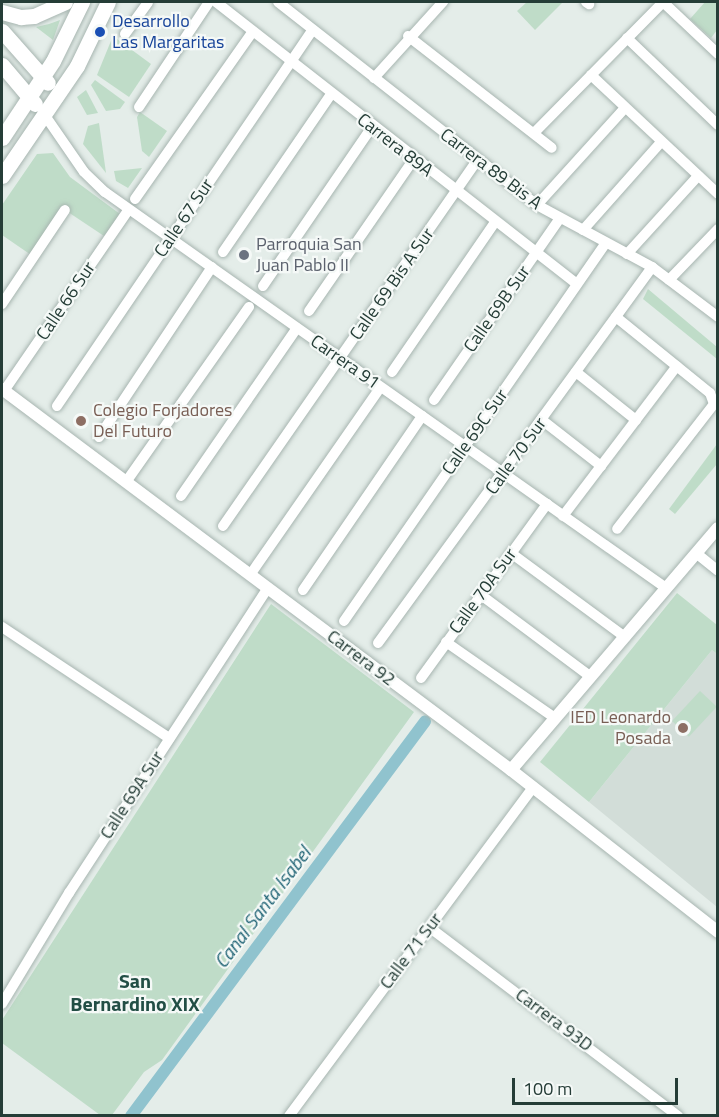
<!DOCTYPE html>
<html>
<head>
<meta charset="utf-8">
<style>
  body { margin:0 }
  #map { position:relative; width:719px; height:1117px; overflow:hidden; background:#e4ede9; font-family:"Titillium Web",sans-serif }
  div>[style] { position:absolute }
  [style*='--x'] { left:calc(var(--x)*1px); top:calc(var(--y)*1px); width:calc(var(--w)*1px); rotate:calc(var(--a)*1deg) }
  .built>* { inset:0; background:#d2ddd8 }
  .green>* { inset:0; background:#bfdcc8; transform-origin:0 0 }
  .canal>* { height:12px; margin:-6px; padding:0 6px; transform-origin:6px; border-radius:6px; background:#90c3ce }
  .roads { filter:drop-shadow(0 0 2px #a7b5b0) drop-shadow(0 0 2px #a7b5b0) }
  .minor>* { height:10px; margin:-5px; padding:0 5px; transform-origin:5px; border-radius:5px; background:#fff }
  .tertiary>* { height:12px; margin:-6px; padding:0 6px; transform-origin:6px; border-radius:6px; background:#fff }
  .secondary>* { height:15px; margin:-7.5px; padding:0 7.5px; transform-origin:7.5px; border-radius:7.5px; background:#fff }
  .dots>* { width:16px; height:16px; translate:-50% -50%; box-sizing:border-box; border:3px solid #f5f9f7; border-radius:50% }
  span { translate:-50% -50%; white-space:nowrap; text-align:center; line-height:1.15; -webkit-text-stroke:4.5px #f5f9f7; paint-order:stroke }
  .transit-label { font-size:18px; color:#164399 }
  .left { translate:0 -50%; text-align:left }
  .street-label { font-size:18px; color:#253d37 }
  .worship-label { font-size:18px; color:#5b616d }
  .education-label { font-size:18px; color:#785e54 }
  .right { translate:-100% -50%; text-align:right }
  .water-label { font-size:20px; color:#226576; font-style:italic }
  .neighbourhood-label { font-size:20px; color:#224e45; font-weight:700 }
  .frame { position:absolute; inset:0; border:3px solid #253d37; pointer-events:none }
  .scale { position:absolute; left:512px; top:1078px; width:166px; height:27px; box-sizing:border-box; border:3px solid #253d37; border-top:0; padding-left:8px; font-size:18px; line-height:21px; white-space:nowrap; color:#253d37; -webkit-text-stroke:4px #f5f9f7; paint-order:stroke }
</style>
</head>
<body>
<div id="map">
  <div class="built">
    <i style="clip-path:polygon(712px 650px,717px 654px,717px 907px,589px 802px)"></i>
  </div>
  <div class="green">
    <i style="clip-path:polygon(527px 2px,563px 2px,535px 30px,517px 11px)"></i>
    <i style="clip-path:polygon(705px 2px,717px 2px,717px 30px,711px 38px,690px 19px)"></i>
    <i style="clip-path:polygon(60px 20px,53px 40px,36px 27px,49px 24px)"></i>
    <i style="clip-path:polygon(113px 36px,151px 64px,129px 97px,97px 75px)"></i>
    <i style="clip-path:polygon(95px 80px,125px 102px,120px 109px,106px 111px,91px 85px)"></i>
    <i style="clip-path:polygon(86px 90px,98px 113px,87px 115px,77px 97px)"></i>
    <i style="clip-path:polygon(140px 112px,167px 131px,149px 157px,142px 151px,137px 117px)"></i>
    <i style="clip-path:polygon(99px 123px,106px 173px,83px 144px,88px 126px)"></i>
    <i style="clip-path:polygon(53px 153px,70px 177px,120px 214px,104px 236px,65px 210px,34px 257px,2px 235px,2px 205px,37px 154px)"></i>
    <i style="clip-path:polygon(142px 168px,128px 188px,116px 181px,114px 171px)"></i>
    <i style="clip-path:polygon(648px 289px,717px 347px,717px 359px,643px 299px)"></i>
    <i style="clip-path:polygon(717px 444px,717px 464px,675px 514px,669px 509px)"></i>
    <i style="clip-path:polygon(677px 593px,717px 625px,717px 654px,712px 650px,589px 802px,540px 762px)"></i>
    <i style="clip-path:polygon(271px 604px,414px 712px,162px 1060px,144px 1072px,112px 1115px,100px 1115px,2px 1043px,2px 1020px)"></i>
    <i style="left:700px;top:691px;width:23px;height:41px;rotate:43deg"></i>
  </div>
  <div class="canal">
    <i style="--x:131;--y:1116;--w:492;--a:-53.3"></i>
  </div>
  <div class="roads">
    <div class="minor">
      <i style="--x:216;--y:2;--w:458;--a:38"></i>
      <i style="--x:278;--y:2;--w:329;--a:38.1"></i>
      <i style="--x:537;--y:205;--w:131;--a:28.3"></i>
      <i style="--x:652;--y:267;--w:83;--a:37.1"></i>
      <i style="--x:586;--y:2;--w:4;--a:34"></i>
      <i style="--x:663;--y:2;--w:76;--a:43.4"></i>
      <i style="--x:125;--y:34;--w:39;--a:-54"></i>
      <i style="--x:408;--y:36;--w:182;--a:37.9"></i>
      <i style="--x:627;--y:38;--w:126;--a:43.7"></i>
      <i style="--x:591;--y:75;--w:174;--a:43.1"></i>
      <i style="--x:374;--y:78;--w:103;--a:-47.8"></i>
      <i style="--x:139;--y:107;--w:126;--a:-56.3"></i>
      <i style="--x:44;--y:114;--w:70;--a:55.4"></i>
      <i style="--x:84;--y:172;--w:29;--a:44"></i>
      <i style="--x:105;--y:192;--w:687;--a:35.22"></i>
      <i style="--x:534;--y:133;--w:184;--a:-45.4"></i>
      <i style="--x:135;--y:199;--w:205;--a:-54.9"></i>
      <i style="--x:537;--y:205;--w:131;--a:-47.8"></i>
      <i style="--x:583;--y:230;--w:118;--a:-48.4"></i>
      <i style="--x:223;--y:252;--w:191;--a:-55.6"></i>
      <i style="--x:627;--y:254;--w:105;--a:-47.7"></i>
      <i style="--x:669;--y:280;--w:71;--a:-46.1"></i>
      <i style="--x:263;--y:286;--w:193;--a:-55.6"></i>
      <i style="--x:2;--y:304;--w:113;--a:-56.2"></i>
      <i style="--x:309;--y:311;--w:185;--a:-55.4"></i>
      <i style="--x:616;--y:317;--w:121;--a:39"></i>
      <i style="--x:710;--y:393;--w:12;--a:70"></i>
      <i style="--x:714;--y:404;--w:158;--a:127.8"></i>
      <i style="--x:392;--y:372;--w:182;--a:-55.5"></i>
      <i style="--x:576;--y:372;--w:77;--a:38.7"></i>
      <i style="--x:4;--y:391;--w:217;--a:-55.5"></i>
      <i style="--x:434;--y:400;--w:221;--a:-55.3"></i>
      <i style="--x:57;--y:406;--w:455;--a:-55.8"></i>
      <i style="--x:542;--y:420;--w:75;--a:37.9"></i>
      <i style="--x:99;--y:437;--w:204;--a:-56.4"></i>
      <i style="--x:126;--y:482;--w:214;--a:-54.9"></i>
      <i style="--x:181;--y:496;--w:204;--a:-55.4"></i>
      <i style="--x:563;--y:516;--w:188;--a:-52.8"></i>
      <i style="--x:223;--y:526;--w:447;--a:-55.2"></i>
      <i style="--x:511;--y:553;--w:142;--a:36.4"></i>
      <i style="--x:696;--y:553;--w:28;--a:39"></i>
      <i style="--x:250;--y:575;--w:223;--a:-55.2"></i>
      <i style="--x:303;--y:590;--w:211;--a:-55.6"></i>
      <i style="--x:481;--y:595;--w:137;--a:36.7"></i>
      <i style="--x:344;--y:621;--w:460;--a:-55.3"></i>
      <i style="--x:2;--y:627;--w:201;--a:33.6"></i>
      <i style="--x:446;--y:642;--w:133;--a:34.9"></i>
      <i style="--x:378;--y:643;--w:465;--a:-53.9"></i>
      <i style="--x:421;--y:678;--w:215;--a:-54.1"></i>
      <i style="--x:429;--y:927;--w:313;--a:37.2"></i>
      <i style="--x:2;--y:1004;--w:130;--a:-58.9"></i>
      <i style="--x:69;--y:893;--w:364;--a:-56.9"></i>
      <i style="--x:289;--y:1116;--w:410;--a:-53.4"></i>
    </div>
    <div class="tertiary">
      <i style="--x:2;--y:389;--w:636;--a:36.82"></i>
      <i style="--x:511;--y:770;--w:263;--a:38"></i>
      <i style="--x:511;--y:770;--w:318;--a:-49.5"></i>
    </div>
    <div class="secondary">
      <i style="--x:2;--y:12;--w:20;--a:15"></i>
      <i style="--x:21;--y:17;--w:13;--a:-4"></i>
      <i style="--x:34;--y:16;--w:34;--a:-24"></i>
      <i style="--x:2;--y:31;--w:69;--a:48.5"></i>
      <i style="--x:2;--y:65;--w:51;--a:49.8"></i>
      <i style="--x:2;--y:138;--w:92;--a:-56.5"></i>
      <i style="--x:53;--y:61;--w:66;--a:-63.8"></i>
      <i style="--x:2;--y:176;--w:133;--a:-55.7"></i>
      <i style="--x:77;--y:66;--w:71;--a:-64.2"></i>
    </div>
  </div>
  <div class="dots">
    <i style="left:100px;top:32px;background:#1a4fb4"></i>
    <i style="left:244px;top:255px;background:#6b7280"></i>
    <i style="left:81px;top:421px;background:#8d6e63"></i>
    <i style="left:683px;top:728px;background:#8d6e63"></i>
  </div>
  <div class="transit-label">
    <span class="left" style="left:112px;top:32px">Desarrollo<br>Las Margaritas</span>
  </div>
  <div class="street-label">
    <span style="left:395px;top:145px;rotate:38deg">Carrera 89A</span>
    <span style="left:491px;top:169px;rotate:37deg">Carrera 89 Bis A</span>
    <span style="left:184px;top:218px;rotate:-56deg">Calle 67 Sur</span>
    <span style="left:392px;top:284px;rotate:-55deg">Calle 69 Bis A Sur</span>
    <span style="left:66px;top:301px;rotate:-56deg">Calle 66 Sur</span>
    <span style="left:497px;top:309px;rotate:-55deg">Calle 69B Sur</span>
    <span style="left:345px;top:362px;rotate:35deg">Carrera 91</span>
    <span style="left:475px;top:432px;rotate:-55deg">Calle 69C Sur</span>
    <span style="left:516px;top:456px;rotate:-54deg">Calle 70 Sur</span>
    <span style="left:483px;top:591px;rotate:-54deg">Calle 70A Sur</span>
    <span style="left:361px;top:658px;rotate:37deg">Carrera 92</span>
    <span style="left:132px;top:795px;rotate:-57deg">Calle 69A Sur</span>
    <span style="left:411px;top:951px;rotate:-53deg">Calle 71 Sur</span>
    <span style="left:554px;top:1020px;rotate:37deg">Carrera 93D</span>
  </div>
  <div class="worship-label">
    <span class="left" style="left:256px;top:255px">Parroquia San<br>Juan Pablo II</span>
  </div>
  <div class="education-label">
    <span class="left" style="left:93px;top:421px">Colegio Forjadores<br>Del Futuro</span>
    <span class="right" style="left:671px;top:728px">IED Leonardo<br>Posada</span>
  </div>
  <div class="water-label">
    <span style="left:262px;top:907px;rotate:-53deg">Canal Santa Isabel</span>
  </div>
  <div class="neighbourhood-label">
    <span style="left:135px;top:992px">San<br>Bernardino XIX</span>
  </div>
  <div class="frame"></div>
  <div class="scale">100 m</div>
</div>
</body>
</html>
